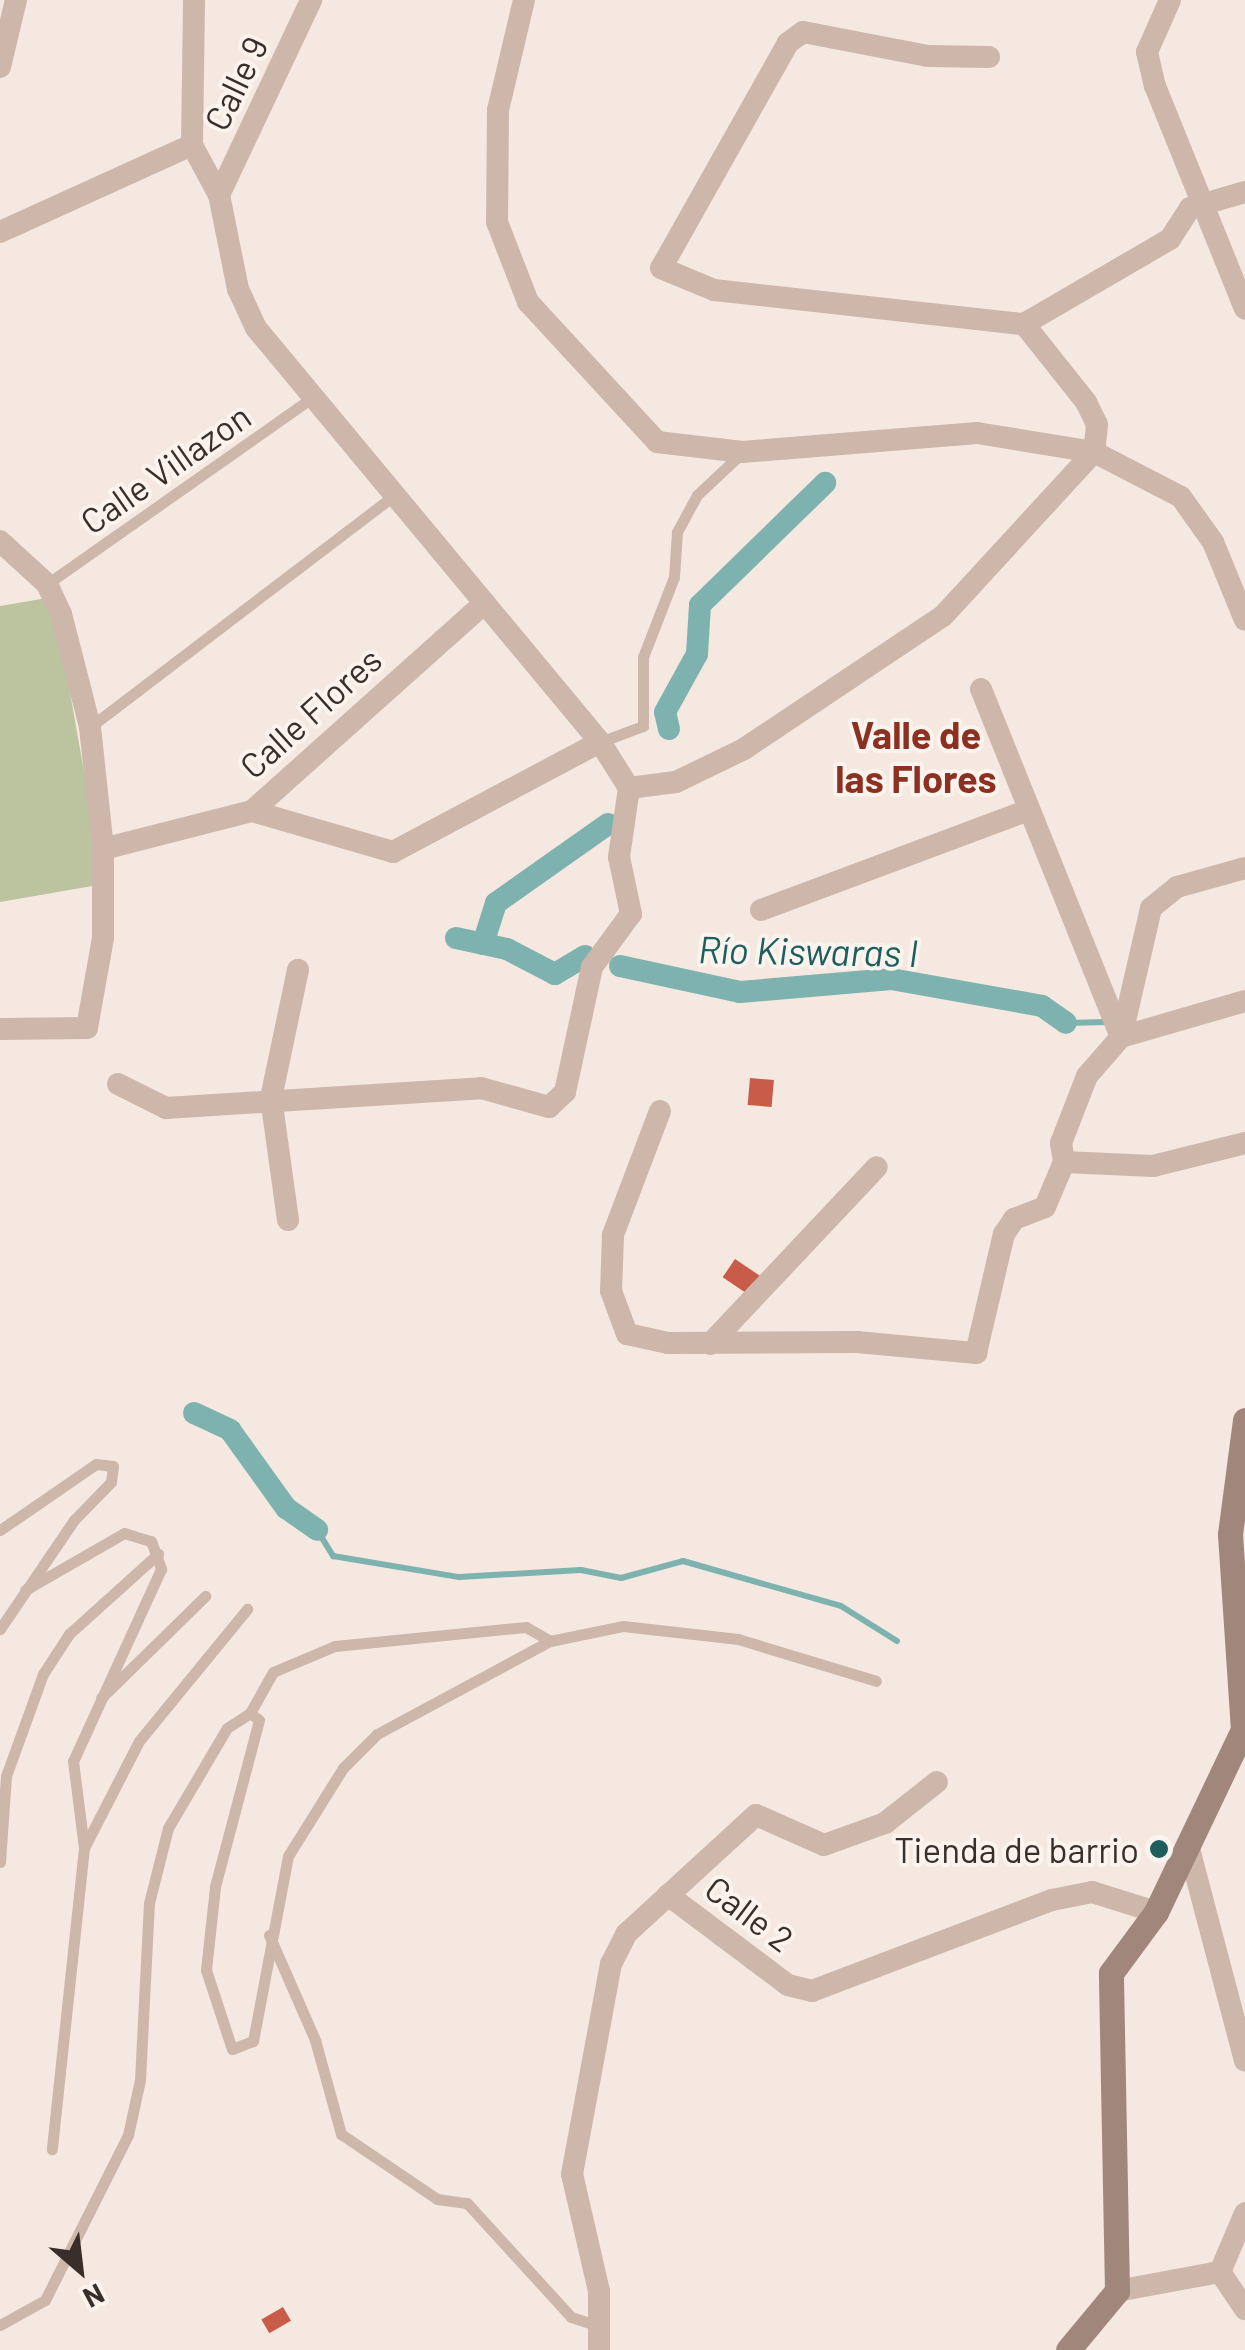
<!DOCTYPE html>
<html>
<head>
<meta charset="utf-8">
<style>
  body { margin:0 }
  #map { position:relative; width:1245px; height:2350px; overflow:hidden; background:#f4e8e0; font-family:Barlow,sans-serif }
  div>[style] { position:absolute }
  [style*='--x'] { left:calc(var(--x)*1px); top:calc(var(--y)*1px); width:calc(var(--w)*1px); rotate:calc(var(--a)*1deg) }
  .green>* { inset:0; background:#bbc49f }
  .stream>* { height:6px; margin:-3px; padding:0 3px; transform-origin:3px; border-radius:3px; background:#7eb2af }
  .canal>* { height:22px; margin:-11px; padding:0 11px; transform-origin:11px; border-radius:11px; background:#7eb2af }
  .building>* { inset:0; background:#c95b49; transform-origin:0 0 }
  .lane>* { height:11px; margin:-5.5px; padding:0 5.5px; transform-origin:5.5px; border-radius:5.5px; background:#cdb7ab }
  .street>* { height:22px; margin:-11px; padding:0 11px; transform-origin:11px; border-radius:11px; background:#cdb7ab }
  .secondary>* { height:25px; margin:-12.5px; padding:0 12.5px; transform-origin:12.5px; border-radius:12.5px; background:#a1867c }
  .dots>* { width:28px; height:28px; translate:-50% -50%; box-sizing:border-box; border:5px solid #fbf3ed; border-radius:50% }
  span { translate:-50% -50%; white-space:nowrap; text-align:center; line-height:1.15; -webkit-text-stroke:8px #fbf3ed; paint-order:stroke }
  .street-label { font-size:35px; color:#3a2e2a }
  .poi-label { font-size:35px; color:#3a2e2a }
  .right { translate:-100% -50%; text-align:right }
  .neighbourhood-label { font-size:38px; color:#8c3021; font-weight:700 }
  .water-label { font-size:38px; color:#1e5e5c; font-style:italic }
  .north { position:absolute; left:30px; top:2220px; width:100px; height:100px; -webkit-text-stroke:8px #fbf3ed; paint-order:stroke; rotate:152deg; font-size:28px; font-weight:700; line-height:40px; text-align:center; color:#3a2e2a }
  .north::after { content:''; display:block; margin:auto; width:35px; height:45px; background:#3a2e2a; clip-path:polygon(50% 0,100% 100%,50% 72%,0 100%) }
</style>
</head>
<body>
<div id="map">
  <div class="green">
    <i style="clip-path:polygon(53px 597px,104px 884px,0 902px,0 606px)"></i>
  </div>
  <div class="stream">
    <i style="--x:1066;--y:1023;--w:40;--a:-1.4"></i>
    <i style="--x:317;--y:1530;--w:31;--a:58"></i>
    <i style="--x:333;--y:1556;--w:128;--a:9.5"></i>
    <i style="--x:459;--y:1577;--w:122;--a:-3.3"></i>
    <i style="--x:581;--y:1570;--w:41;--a:11.3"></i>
    <i style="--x:621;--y:1578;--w:64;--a:-15.3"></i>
    <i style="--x:683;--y:1561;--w:164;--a:15.9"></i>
    <i style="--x:841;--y:1606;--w:66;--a:32"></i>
  </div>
  <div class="canal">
    <i style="--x:669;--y:729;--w:17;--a:-103"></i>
    <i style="--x:665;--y:712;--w:66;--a:-61.1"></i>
    <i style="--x:697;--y:654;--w:49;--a:-86.5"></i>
    <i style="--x:700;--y:605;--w:175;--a:-44.3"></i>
    <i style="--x:456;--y:938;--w:52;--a:12.2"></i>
    <i style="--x:507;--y:949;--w:54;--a:27.5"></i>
    <i style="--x:555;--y:974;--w:35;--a:-31"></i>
    <i style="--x:483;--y:944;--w:43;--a:-72.4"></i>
    <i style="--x:496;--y:903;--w:137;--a:-35.2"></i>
    <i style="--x:620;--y:966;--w:123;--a:12.2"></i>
    <i style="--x:740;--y:992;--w:152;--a:-4.9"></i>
    <i style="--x:891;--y:979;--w:153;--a:10.1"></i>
    <i style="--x:1042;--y:1006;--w:29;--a:35"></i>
    <i style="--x:194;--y:1413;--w:40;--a:25"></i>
    <i style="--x:230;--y:1430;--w:96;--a:54.3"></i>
    <i style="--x:286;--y:1508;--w:38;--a:35"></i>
  </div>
  <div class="building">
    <i style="left:750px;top:1078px;width:24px;height:27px;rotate:5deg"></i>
    <i style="left:735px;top:1259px;width:30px;height:22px;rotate:34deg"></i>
    <i style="left:283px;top:2307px;width:16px;height:25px;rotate:60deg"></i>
  </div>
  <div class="lane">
    <i style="--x:47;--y:584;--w:325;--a:-35.1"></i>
    <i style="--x:90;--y:727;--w:381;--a:-37.3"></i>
    <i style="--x:600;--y:742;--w:46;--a:-20.4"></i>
    <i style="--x:643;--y:726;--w:69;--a:-90"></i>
    <i style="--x:643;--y:657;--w:86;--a:-68.8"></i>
    <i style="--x:674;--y:577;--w:45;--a:-86.2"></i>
    <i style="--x:677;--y:532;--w:42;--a:-61.6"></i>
    <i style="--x:697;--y:495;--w:63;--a:-43.1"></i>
    <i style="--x:0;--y:1530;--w:116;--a:-34.5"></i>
    <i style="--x:96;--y:1464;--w:17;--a:7"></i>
    <i style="--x:113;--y:1466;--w:16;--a:97"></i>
    <i style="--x:111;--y:1482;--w:53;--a:134.2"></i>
    <i style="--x:74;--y:1520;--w:132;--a:124.2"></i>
    <i style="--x:25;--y:1590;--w:114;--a:-29.9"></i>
    <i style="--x:124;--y:1533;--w:28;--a:17"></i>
    <i style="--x:151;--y:1541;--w:30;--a:70"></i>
    <i style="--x:161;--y:1569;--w:211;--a:114.6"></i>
    <i style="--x:73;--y:1761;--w:88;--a:82.8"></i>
    <i style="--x:84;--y:1848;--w:303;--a:96.1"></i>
    <i style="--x:101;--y:1698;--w:146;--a:-44.4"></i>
    <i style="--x:250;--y:1713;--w:11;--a:38"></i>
    <i style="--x:259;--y:1720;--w:173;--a:104.8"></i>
    <i style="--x:215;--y:1887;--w:83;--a:96.2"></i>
    <i style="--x:206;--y:1970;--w:83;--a:71.8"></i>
    <i style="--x:232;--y:2049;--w:22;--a:-21"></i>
    <i style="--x:253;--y:2041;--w:188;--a:-79.3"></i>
    <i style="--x:288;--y:1856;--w:104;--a:-58"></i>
    <i style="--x:343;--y:1768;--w:48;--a:-45"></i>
    <i style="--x:377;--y:1734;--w:196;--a:-28.3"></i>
    <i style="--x:550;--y:1641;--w:75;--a:-11.6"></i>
    <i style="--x:623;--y:1626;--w:116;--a:6.4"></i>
    <i style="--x:738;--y:1639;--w:144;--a:16.9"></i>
    <i style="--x:84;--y:1848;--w:120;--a:-62.8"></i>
    <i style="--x:139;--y:1741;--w:171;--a:-50.7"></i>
    <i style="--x:0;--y:1862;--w:86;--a:-86"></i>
    <i style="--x:6;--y:1776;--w:109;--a:-70.1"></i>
    <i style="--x:43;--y:1674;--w:48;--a:-57"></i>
    <i style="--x:69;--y:1634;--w:120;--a:-42"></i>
    <i style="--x:269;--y:1935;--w:115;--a:66.3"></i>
    <i style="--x:315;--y:2040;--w:98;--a:74.5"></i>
    <i style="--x:341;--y:2134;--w:116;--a:34.1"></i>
    <i style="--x:437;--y:2199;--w:30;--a:8"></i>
    <i style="--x:467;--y:2203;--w:154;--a:47.6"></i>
    <i style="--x:571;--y:2317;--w:26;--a:18"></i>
    <i style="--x:0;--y:2325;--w:51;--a:-29.1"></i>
    <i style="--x:45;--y:2300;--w:185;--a:-63.3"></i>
    <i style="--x:128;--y:2135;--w:56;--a:-77.7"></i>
    <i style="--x:140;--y:2080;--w:177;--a:-87.1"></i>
    <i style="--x:149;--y:1903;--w:77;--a:-75.8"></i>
    <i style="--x:168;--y:1828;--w:116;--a:-59.5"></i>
    <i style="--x:227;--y:1728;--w:27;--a:-33"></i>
    <i style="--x:250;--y:1713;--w:47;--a:-60.7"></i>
    <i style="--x:273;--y:1672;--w:67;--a:-22.8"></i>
    <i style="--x:335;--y:1646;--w:192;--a:-5.7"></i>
    <i style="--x:526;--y:1627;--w:28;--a:30"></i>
  </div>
  <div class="street">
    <i style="--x:524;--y:0;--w:113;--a:103.3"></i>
    <i style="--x:498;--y:110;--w:112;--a:90.5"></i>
    <i style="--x:497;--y:222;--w:86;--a:68.8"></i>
    <i style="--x:528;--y:302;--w:190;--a:47.3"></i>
    <i style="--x:657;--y:442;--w:86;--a:6.7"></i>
    <i style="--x:742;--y:452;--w:236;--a:-4.6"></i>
    <i style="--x:977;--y:433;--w:119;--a:9.2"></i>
    <i style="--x:1094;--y:452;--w:98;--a:27.3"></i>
    <i style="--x:1181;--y:497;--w:55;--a:54.6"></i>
    <i style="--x:1213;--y:542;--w:84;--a:67.7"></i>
    <i style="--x:1170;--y:0;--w:57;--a:113.9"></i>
    <i style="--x:1147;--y:52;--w:35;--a:77"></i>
    <i style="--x:1155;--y:86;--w:240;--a:68"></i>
    <i style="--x:989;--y:57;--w:61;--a:-179.1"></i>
    <i style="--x:928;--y:56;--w:127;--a:-169.1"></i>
    <i style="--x:803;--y:32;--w:19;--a:144"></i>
    <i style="--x:788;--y:43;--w:258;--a:119.4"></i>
    <i style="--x:661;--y:268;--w:57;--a:22.5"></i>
    <i style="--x:714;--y:290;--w:312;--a:6.3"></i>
    <i style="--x:1024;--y:324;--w:169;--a:-30.2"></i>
    <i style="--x:1170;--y:239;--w:37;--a:-57"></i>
    <i style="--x:1190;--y:208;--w:57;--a:-16.2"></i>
    <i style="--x:0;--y:67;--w:69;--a:-76.6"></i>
    <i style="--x:219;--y:195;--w:216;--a:-64.7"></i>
    <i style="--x:0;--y:232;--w:211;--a:-24.4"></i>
    <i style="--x:1024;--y:324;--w:100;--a:51.5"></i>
    <i style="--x:1086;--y:402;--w:25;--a:64"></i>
    <i style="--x:1097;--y:425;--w:27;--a:96"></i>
    <i style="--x:0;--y:541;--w:64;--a:42.5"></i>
    <i style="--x:47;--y:584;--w:33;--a:65"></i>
    <i style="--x:61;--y:614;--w:117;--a:75.6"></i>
    <i style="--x:90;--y:727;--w:123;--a:83.9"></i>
    <i style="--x:103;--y:849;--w:89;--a:90"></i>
    <i style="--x:103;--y:938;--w:91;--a:100.1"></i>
    <i style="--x:87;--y:1028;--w:87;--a:179.3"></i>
    <i style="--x:981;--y:689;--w:375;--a:68.1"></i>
    <i style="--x:629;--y:788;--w:47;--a:-7.3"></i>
    <i style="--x:676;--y:782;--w:76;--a:-25.9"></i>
    <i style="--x:744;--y:749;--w:239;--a:-33.8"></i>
    <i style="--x:943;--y:616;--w:223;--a:-47.4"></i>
    <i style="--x:252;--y:811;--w:147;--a:16.2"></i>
    <i style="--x:393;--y:852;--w:234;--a:-28"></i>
    <i style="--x:103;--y:849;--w:154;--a:-14.3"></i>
    <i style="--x:252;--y:811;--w:312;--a:-41.8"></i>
    <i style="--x:761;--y:910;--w:285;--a:-20.5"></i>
    <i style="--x:1122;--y:1034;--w:129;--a:-77"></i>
    <i style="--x:1151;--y:908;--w:33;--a:-39"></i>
    <i style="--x:1177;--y:887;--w:71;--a:-15.6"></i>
    <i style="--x:118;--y:1084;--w:54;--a:26.6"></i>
    <i style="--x:166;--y:1108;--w:316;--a:-3.6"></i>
    <i style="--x:481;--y:1088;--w:71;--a:15.6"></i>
    <i style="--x:549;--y:1107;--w:22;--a:-43"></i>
    <i style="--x:565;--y:1092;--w:128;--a:-77.8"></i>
    <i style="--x:592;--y:967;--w:66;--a:-53.7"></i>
    <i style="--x:631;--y:914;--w:58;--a:-101.9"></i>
    <i style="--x:619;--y:857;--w:70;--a:-81.8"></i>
    <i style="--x:629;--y:788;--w:54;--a:-122.2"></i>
    <i style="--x:600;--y:742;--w:538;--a:-129.72"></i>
    <i style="--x:256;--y:328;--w:43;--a:-114.8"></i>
    <i style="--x:238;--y:289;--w:96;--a:-101.4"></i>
    <i style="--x:219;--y:195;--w:57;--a:-118.4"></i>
    <i style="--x:192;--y:145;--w:145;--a:-89.2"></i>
    <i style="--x:660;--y:1111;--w:133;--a:110.8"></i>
    <i style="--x:613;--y:1235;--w:56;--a:92"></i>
    <i style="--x:611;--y:1291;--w:46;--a:69.6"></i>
    <i style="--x:627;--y:1334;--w:42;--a:12.4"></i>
    <i style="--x:668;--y:1343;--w:189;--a:-0.3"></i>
    <i style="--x:857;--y:1342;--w:120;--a:5.3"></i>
    <i style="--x:976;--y:1353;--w:122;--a:-76.8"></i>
    <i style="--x:1004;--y:1234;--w:18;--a:-56"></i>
    <i style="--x:1014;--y:1219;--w:33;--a:-21"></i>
    <i style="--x:1045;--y:1207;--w:49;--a:-67.1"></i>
    <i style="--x:1064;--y:1162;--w:89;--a:2.6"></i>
    <i style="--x:1153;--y:1166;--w:95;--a:-14"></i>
    <i style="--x:1064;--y:1162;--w:19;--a:-99"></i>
    <i style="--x:1061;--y:1143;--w:72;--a:-68.8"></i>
    <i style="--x:1087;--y:1076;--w:52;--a:-48.9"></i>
    <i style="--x:1121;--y:1037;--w:129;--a:-16.2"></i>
    <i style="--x:288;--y:1220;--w:123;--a:-97.9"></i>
    <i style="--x:271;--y:1098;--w:131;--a:-78.1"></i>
    <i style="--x:710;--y:1344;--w:243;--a:-46.7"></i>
    <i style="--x:1188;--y:1845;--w:223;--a:75.2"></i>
    <i style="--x:668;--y:1895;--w:150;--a:36.9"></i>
    <i style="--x:788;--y:1985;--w:25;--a:14"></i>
    <i style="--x:812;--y:1991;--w:257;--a:-20.8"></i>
    <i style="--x:1052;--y:1900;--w:41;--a:-11.3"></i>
    <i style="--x:1092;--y:1892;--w:67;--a:17.4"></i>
    <i style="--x:1220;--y:2272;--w:64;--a:-67"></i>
    <i style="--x:1117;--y:2291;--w:105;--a:-10.5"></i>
    <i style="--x:1220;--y:2272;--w:45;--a:56"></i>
    <i style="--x:599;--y:2350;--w:59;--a:-90"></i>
    <i style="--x:599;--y:2291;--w:120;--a:-103"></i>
    <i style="--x:572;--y:2174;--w:214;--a:-79.5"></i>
    <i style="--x:611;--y:1964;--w:34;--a:-63"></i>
    <i style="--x:626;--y:1934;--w:176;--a:-42.5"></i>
    <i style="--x:756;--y:1815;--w:74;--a:23.8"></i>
    <i style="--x:824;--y:1845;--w:65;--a:-19.8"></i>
    <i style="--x:885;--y:1823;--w:66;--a:-38.3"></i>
  </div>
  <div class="secondary">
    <i style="--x:1068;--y:2350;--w:77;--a:-50.3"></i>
    <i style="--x:1117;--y:2291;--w:318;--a:-91.1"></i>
    <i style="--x:1111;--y:1973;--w:76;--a:-53.6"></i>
    <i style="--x:1156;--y:1912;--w:202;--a:-64.5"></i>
    <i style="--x:1243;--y:1730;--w:196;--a:-93.8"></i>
    <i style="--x:1230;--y:1534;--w:115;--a:-82.5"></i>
  </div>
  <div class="dots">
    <i style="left:1159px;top:1849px;background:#1e5e5c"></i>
  </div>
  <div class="street-label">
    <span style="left:235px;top:83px;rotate:-64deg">Calle 9</span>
    <span style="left:165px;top:468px;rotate:-35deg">Calle Villazon</span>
    <span style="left:310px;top:712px;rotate:-42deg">Calle Flores</span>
    <span style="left:750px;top:1913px;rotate:37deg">Calle 2</span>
  </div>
  <div class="poi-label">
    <span class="right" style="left:1139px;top:1849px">Tienda de barrio</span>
  </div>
  <div class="neighbourhood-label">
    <span style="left:916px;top:757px">Valle de<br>las Flores</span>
  </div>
  <div class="water-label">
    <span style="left:808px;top:951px;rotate:1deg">Río Kiswaras I</span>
  </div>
  <div class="north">N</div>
</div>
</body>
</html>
